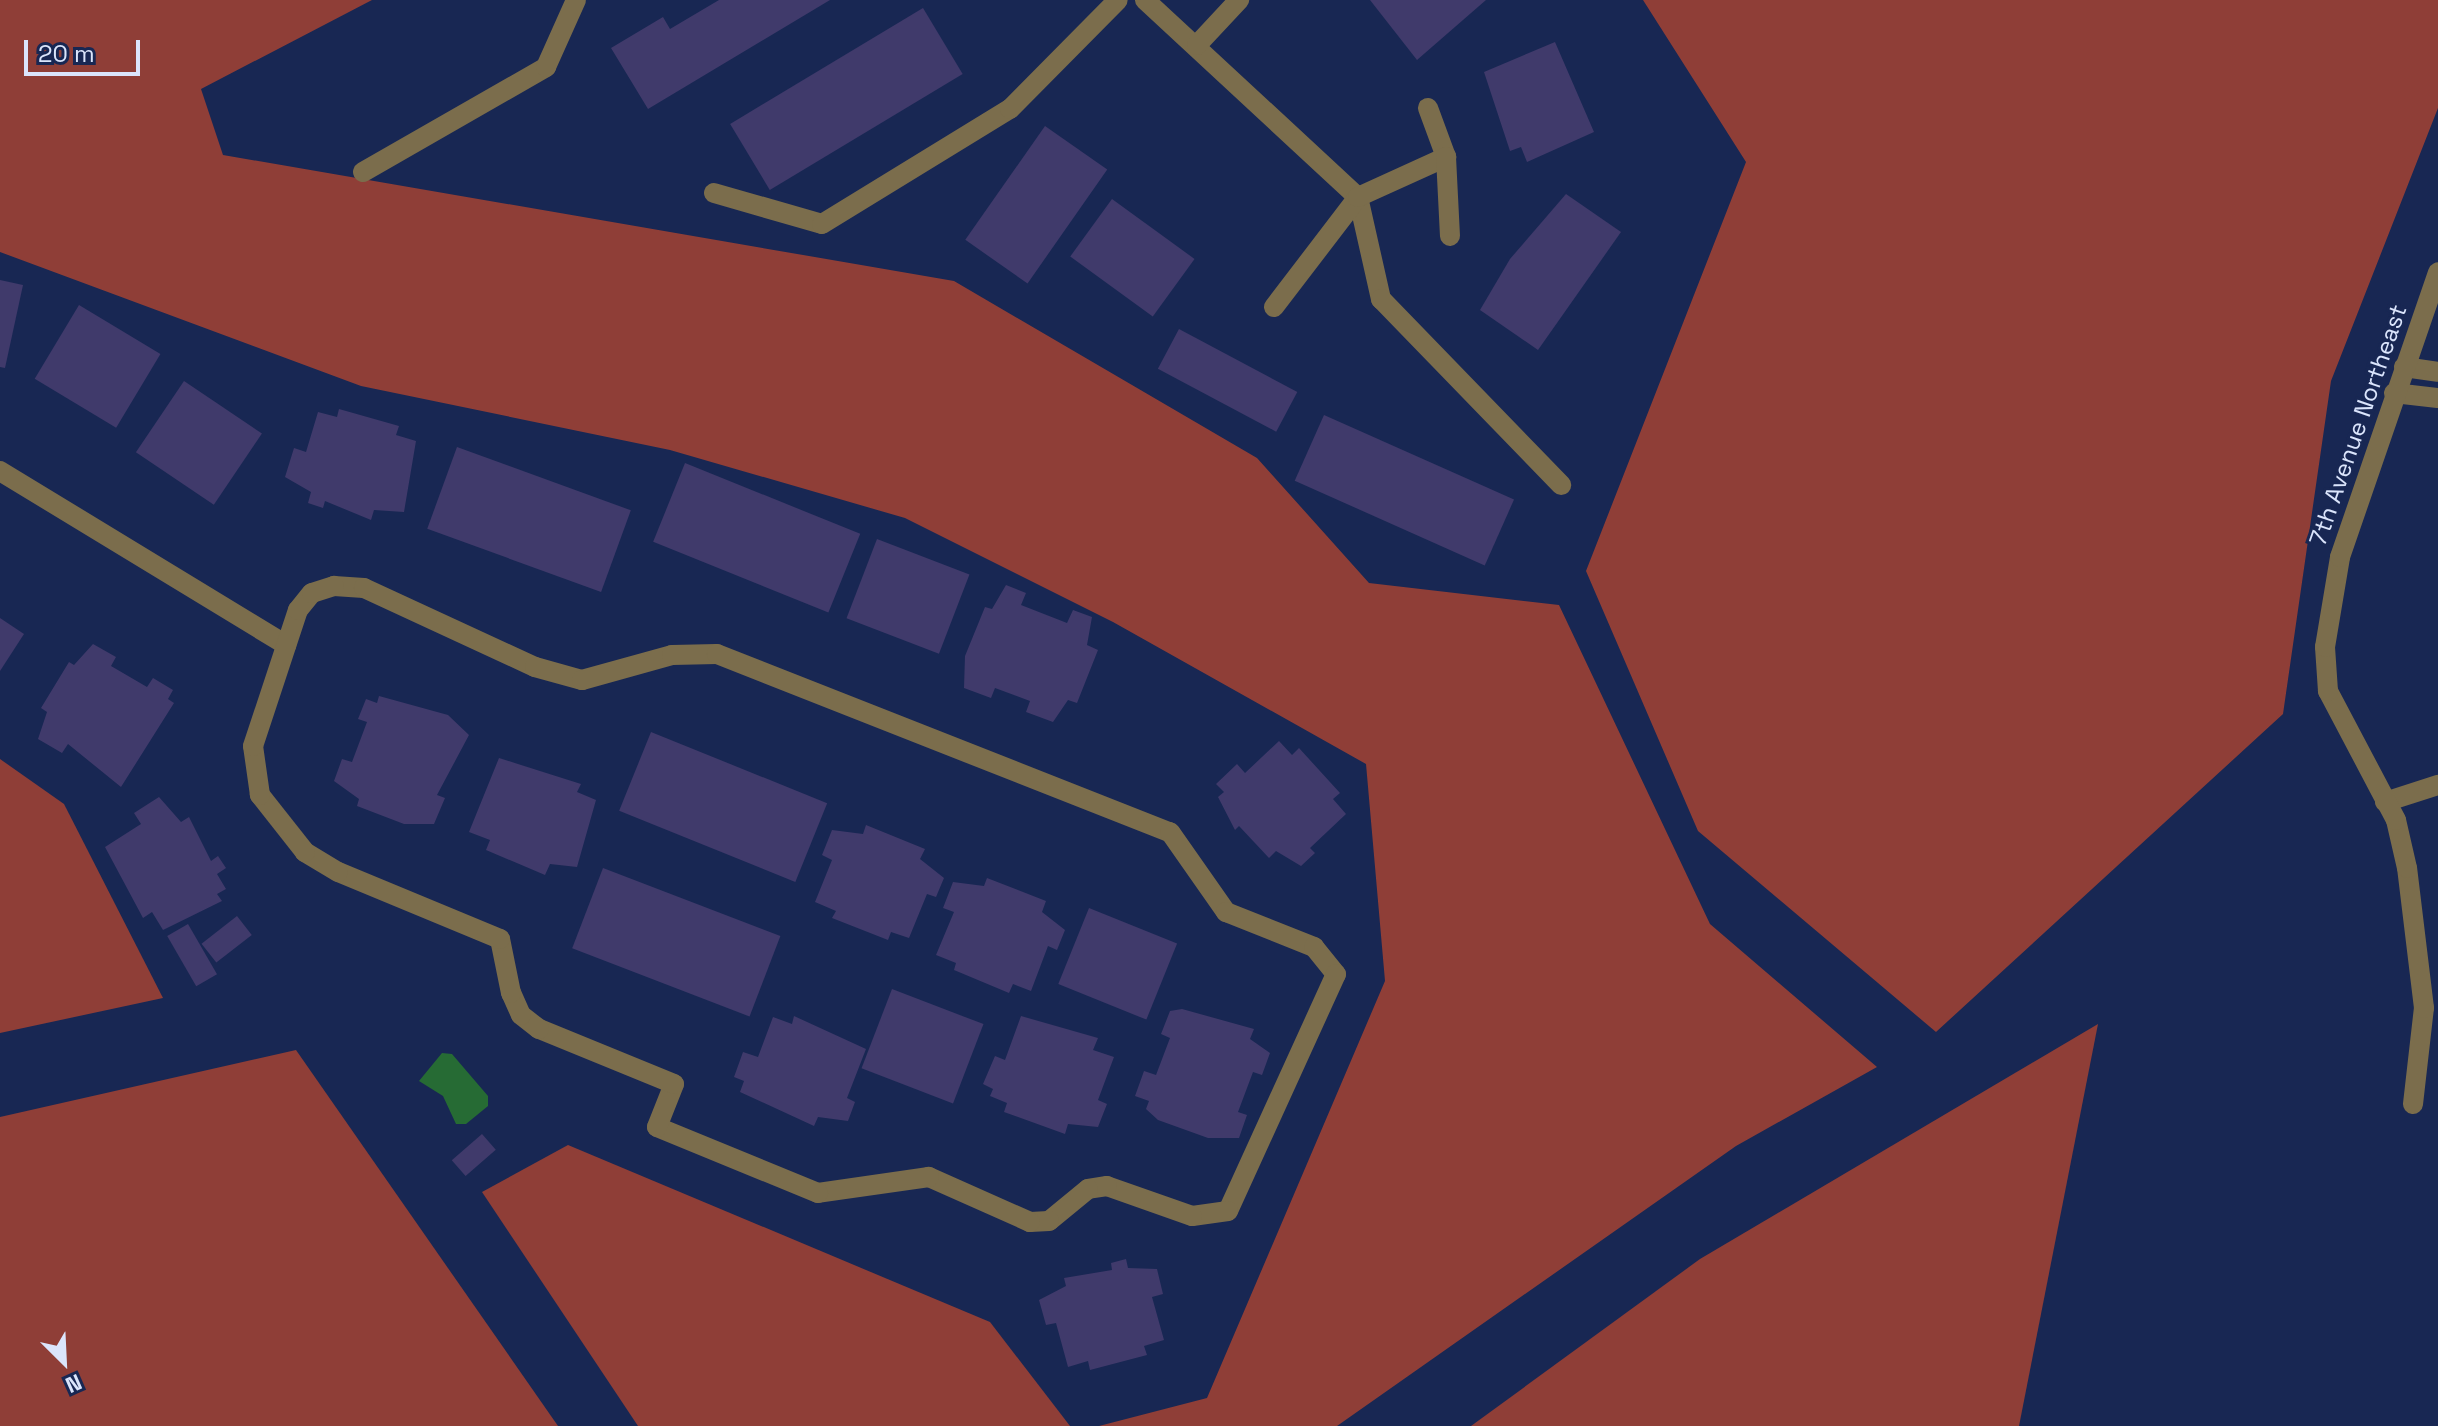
<!DOCTYPE html>
<html>
<head>
<meta charset="utf-8">
<style>
  body { margin:0 }
  #map { position:relative; width:2438px; height:1426px; overflow:hidden; background:#182753; font-family:"Space Grotesk",sans-serif }
  div>[style] { position:absolute }
  [style*='--x'] { left:calc(var(--x)*1px); top:calc(var(--y)*1px); width:calc(var(--w)*1px); rotate:calc(var(--a)*1deg) }
  .forest>* { inset:0; background:#8f3e37 }
  .water>* { inset:0; background:#266b34 }
  .building>* { inset:0; background:#403a6b; transform-origin:0 0 }
  .minor>* { height:20px; margin:-10px; padding:0 10px; transform-origin:10px; border-radius:10px; background:#7b6d4c }
  span { translate:-50% -50%; white-space:nowrap; text-align:center; line-height:1.15; -webkit-text-stroke:6px #182753; paint-order:stroke }
  .street-label { font-size:24px; color:#dbe5fc }
  .north { position:absolute; left:24px; top:1322px; width:80px; height:80px; -webkit-text-stroke:6px #182753; paint-order:stroke; rotate:156deg; font-size:22px; font-weight:700; line-height:32px; text-align:center; color:#dbe5fc }
  .north::after { content:''; display:block; margin:auto; width:28px; height:36px; background:#dbe5fc; clip-path:polygon(50% 0,100% 100%,50% 72%,0 100%) }
  .scale { position:absolute; left:24px; top:40px; width:116px; height:36px; box-sizing:border-box; border:4px solid #dbe5fc; border-top:0; padding-left:10px; font-size:24px; line-height:28px; white-space:nowrap; color:#dbe5fc; -webkit-text-stroke:6px #182753; paint-order:stroke }
</style>
</head>
<body>
<div id="map">
  <div class="forest">
    <i style="clip-path:polygon(0 0,372px 0,201px 89px,223px 155px,954px 281px,1257px 458px,1369px 583px,1559px 605px,1710px 924px,1877px 1067px,1736px 1146px,1337px 1426px,1099px 1426px,1207px 1398px,1385px 981px,1366px 764px,1113px 622px,905px 518px,670px 450px,361px 386px,0 252px)"></i>
    <i style="clip-path:polygon(1643px 0,2438px 0,2438px 108px,2331px 381px,2283px 714px,1936px 1032px,1698px 831px,1586px 571px,1746px 162px)"></i>
    <i style="clip-path:polygon(0 759px,64px 804px,163px 998px,0 1033px)"></i>
    <i style="clip-path:polygon(2098px 1024px,2019px 1426px,1471px 1426px,1700px 1259px)"></i>
    <i style="clip-path:polygon(296px 1050px,558px 1426px,0 1426px,0 1117px)"></i>
    <i style="clip-path:polygon(568px 1145px,990px 1322px,1070px 1426px,638px 1426px,482px 1192px)"></i>
  </div>
  <div class="water">
    <i style="clip-path:polygon(442px 1053px,452px 1054px,488px 1096px,488px 1106px,466px 1124px,456px 1124px,443px 1096px,419px 1081px)"></i>
  </div>
  <div class="building">
    <i style="clip-path:polygon(719px 0,830px 0,648px 109px,611px 48px,663px 17px,670px 29px)"></i>
    <i style="clip-path:polygon(1370px 0,1486px 0,1417px 60px)"></i>
    <i style="left:923px;top:8px;width:77px;height:225px;rotate:59deg"></i>
    <i style="clip-path:polygon(1555px 42px,1594px 132px,1527px 162px,1521px 147px,1510px 151px,1484px 72px)"></i>
    <i style="left:1045px;top:126px;width:76px;height:139px;rotate:35deg"></i>
    <i style="clip-path:polygon(1566px 194px,1621px 232px,1538px 350px,1480px 310px,1510px 259px)"></i>
    <i style="left:1112px;top:199px;width:102px;height:71px;rotate:36deg"></i>
    <i style="clip-path:polygon(0 280px,23px 285px,5px 368px,0 367px)"></i>
    <i style="left:79px;top:305px;width:95px;height:86px;rotate:31deg"></i>
    <i style="left:1179px;top:329px;width:134px;height:45px;rotate:28deg"></i>
    <i style="left:184px;top:381px;width:94px;height:86px;rotate:34deg"></i>
    <i style="clip-path:polygon(339px 409px,399px 426px,396px 435px,416px 441px,404px 512px,374px 510px,371px 520px,325px 501px,323px 508px,308px 503px,311px 492px,285px 477px,294px 448px,306px 452px,318px 412px,337px 417px)"></i>
    <i style="left:1324px;top:415px;width:208px;height:72px;rotate:24deg"></i>
    <i style="left:457px;top:447px;width:185px;height:87px;rotate:20deg"></i>
    <i style="left:685px;top:463px;width:189px;height:85px;rotate:22deg"></i>
    <i style="left:877px;top:539px;width:99px;height:85px;rotate:21deg"></i>
    <i style="clip-path:polygon(1006px 585px,1026px 593px,1021px 605px,1067px 623px,1073px 610px,1092px 617px,1087px 645px,1098px 650px,1077px 703px,1068px 700px,1053px 722px,1026px 712px,1030px 701px,995px 688px,991px 698px,964px 688px,965px 656px,985px 607px,992px 609px)"></i>
    <i style="clip-path:polygon(0 618px,24px 634px,0 671px)"></i>
    <i style="clip-path:polygon(93px 644px,116px 657px,111px 666px,147px 687px,153px 678px,173px 690px,168px 699px,174px 703px,121px 787px,68px 744px,62px 753px,38px 739px,47px 712px,41px 708px,69px 662px,74px 665px)"></i>
    <i style="clip-path:polygon(379px 696px,448px 715px,469px 735px,437px 795px,445px 798px,434px 824px,404px 824px,357px 806px,359px 799px,334px 781px,342px 759px,352px 762px,367px 722px,358px 719px,366px 699px,377px 703px)"></i>
    <i style="left:651px;top:732px;width:190px;height:85px;rotate:22deg"></i>
    <i style="clip-path:polygon(1279px 741px,1292px 755px,1299px 748px,1340px 793px,1333px 799px,1346px 814px,1310px 848px,1315px 853px,1301px 866px,1276px 851px,1269px 858px,1239px 826px,1235px 830px,1218px 797px,1224px 792px,1216px 784px,1237px 764px,1245px 773px)"></i>
    <i style="clip-path:polygon(499px 758px,581px 784px,577px 792px,596px 800px,577px 867px,550px 864px,545px 875px,486px 850px,490px 840px,469px 832px)"></i>
    <i style="clip-path:polygon(159px 797px,181px 822px,189px 817px,211px 861px,218px 856px,226px 868px,217px 874px,226px 889px,217px 894px,222px 901px,163px 930px,152px 912px,143px 918px,105px 847px,141px 824px,134px 813px)"></i>
    <i style="clip-path:polygon(866px 825px,925px 849px,920px 859px,944px 878px,936px 897px,927px 894px,909px 938px,891px 932px,888px 940px,832px 918px,836px 911px,815px 902px,832px 860px,822px 855px,832px 830px,863px 834px)"></i>
    <i style="left:603px;top:868px;width:190px;height:86px;rotate:21deg"></i>
    <i style="clip-path:polygon(987px 878px,1046px 901px,1042px 912px,1065px 930px,1057px 950px,1048px 946px,1031px 991px,1013px 984px,1009px 993px,954px 970px,956px 963px,936px 955px,954px 912px,943px 908px,953px 882px,984px 886px)"></i>
    <i style="left:1089px;top:908px;width:95px;height:82px;rotate:22deg"></i>
    <i style="left:237px;top:916px;width:24px;height:45px;rotate:52deg"></i>
    <i style="left:188px;top:924px;width:58px;height:24px;rotate:60deg"></i>
    <i style="left:892px;top:989px;width:98px;height:85px;rotate:21deg"></i>
    <i style="clip-path:polygon(1182px 1009px,1254px 1029px,1250px 1039px,1270px 1053px,1262px 1075px,1253px 1072px,1238px 1112px,1247px 1115px,1239px 1138px,1208px 1138px,1158px 1120px,1146px 1109px,1149px 1101px,1135px 1096px,1144px 1071px,1156px 1075px,1170px 1038px,1161px 1034px,1170px 1011px)"></i>
    <i style="clip-path:polygon(794px 1016px,866px 1049px,847px 1098px,855px 1102px,848px 1121px,818px 1117px,814px 1126px,740px 1092px,744px 1081px,734px 1077px,743px 1052px,758px 1057px,773px 1017px,792px 1024px)"></i>
    <i style="clip-path:polygon(1021px 1016px,1098px 1038px,1093px 1050px,1114px 1057px,1098px 1100px,1107px 1104px,1098px 1127px,1068px 1124px,1065px 1134px,1004px 1112px,1007px 1103px,990px 1096px,993px 1089px,983px 1084px,995px 1056px,1005px 1060px)"></i>
    <i style="left:482px;top:1134px;width:21px;height:40px;rotate:49deg"></i>
    <i style="clip-path:polygon(1126px 1259px,1128px 1268px,1157px 1269px,1163px 1294px,1152px 1297px,1164px 1340px,1144px 1346px,1147px 1355px,1090px 1370px,1088px 1361px,1068px 1367px,1056px 1323px,1046px 1325px,1039px 1300px,1066px 1286px,1064px 1278px,1112px 1270px,1111px 1263px)"></i>
  </div>
  <div class="minor">
    <i style="--x:1145;--y:0;--w:290;--a:42.8"></i>
    <i style="--x:1197;--y:45;--w:62;--a:-47"></i>
    <i style="--x:1428;--y:108;--w:52;--a:69.8"></i>
    <i style="--x:363;--y:172;--w:211;--a:-29.8"></i>
    <i style="--x:546;--y:67;--w:73;--a:-65.9"></i>
    <i style="--x:714;--y:193;--w:112;--a:16"></i>
    <i style="--x:822;--y:224;--w:220;--a:-31.5"></i>
    <i style="--x:1010;--y:109;--w:153;--a:-45.3"></i>
    <i style="--x:1358;--y:197;--w:105;--a:77.3"></i>
    <i style="--x:1381;--y:299;--w:259;--a:45.9"></i>
    <i style="--x:1274;--y:307;--w:138;--a:-52.6"></i>
    <i style="--x:1358;--y:197;--w:97;--a:-24.4"></i>
    <i style="--x:1446;--y:157;--w:79;--a:87.1"></i>
    <i style="--x:2404;--y:367;--w:34;--a:8"></i>
    <i style="--x:2394;--y:393;--w:44;--a:6.5"></i>
    <i style="--x:0;--y:471;--w:335;--a:31.3"></i>
    <i style="--x:334;--y:586;--w:30;--a:4"></i>
    <i style="--x:364;--y:588;--w:188;--a:24.8"></i>
    <i style="--x:535;--y:667;--w:49;--a:15.5"></i>
    <i style="--x:582;--y:680;--w:93;--a:-15.5"></i>
    <i style="--x:672;--y:655;--w:45;--a:-1.3"></i>
    <i style="--x:717;--y:654;--w:487;--a:21.5"></i>
    <i style="--x:1170;--y:832;--w:98;--a:55"></i>
    <i style="--x:1226;--y:912;--w:95;--a:21.7"></i>
    <i style="--x:1314;--y:947;--w:35;--a:51"></i>
    <i style="--x:1336;--y:974;--w:260;--a:114.5"></i>
    <i style="--x:1228;--y:1211;--w:36;--a:172"></i>
    <i style="--x:1192;--y:1216;--w:90;--a:-160.6"></i>
    <i style="--x:1107;--y:1186;--w:19;--a:171"></i>
    <i style="--x:1088;--y:1189;--w:50;--a:140.6"></i>
    <i style="--x:1049;--y:1221;--w:19;--a:177"></i>
    <i style="--x:1030;--y:1222;--w:111;--a:-156"></i>
    <i style="--x:929;--y:1177;--w:112;--a:171.8"></i>
    <i style="--x:818;--y:1193;--w:174;--a:-157.7"></i>
    <i style="--x:657;--y:1127;--w:46;--a:-68.4"></i>
    <i style="--x:674;--y:1084;--w:146;--a:-157.8"></i>
    <i style="--x:539;--y:1029;--w:23;--a:-142"></i>
    <i style="--x:521;--y:1015;--w:24;--a:-114"></i>
    <i style="--x:511;--y:993;--w:55;--a:-101.5"></i>
    <i style="--x:500;--y:939;--w:175;--a:-157.5"></i>
    <i style="--x:338;--y:872;--w:39;--a:-149"></i>
    <i style="--x:305;--y:852;--w:73;--a:-128.3"></i>
    <i style="--x:260;--y:795;--w:49;--a:-98.1"></i>
    <i style="--x:253;--y:746;--w:143;--a:-71.7"></i>
    <i style="--x:298;--y:610;--w:22;--a:-51"></i>
    <i style="--x:312;--y:593;--w:23;--a:-18"></i>
    <i style="--x:2385;--y:802;--w:56;--a:-17.8"></i>
    <i style="--x:2413;--y:1104;--w:97;--a:-83.5"></i>
    <i style="--x:2424;--y:1008;--w:141;--a:-96.9"></i>
    <i style="--x:2407;--y:868;--w:49;--a:-102.9"></i>
    <i style="--x:2396;--y:820;--w:146;--a:-117.8"></i>
    <i style="--x:2328;--y:691;--w:44;--a:-93.9"></i>
    <i style="--x:2325;--y:647;--w:91;--a:-80.5"></i>
    <i style="--x:2340;--y:557;--w:301;--a:-71"></i>
  </div>
  <div class="street-label">
    <span style="left:2358px;top:425px;rotate:-71deg">7th Avenue Northeast</span>
  </div>
  <div class="north">N</div>
  <div class="scale">20 m</div>
</div>
</body>
</html>
